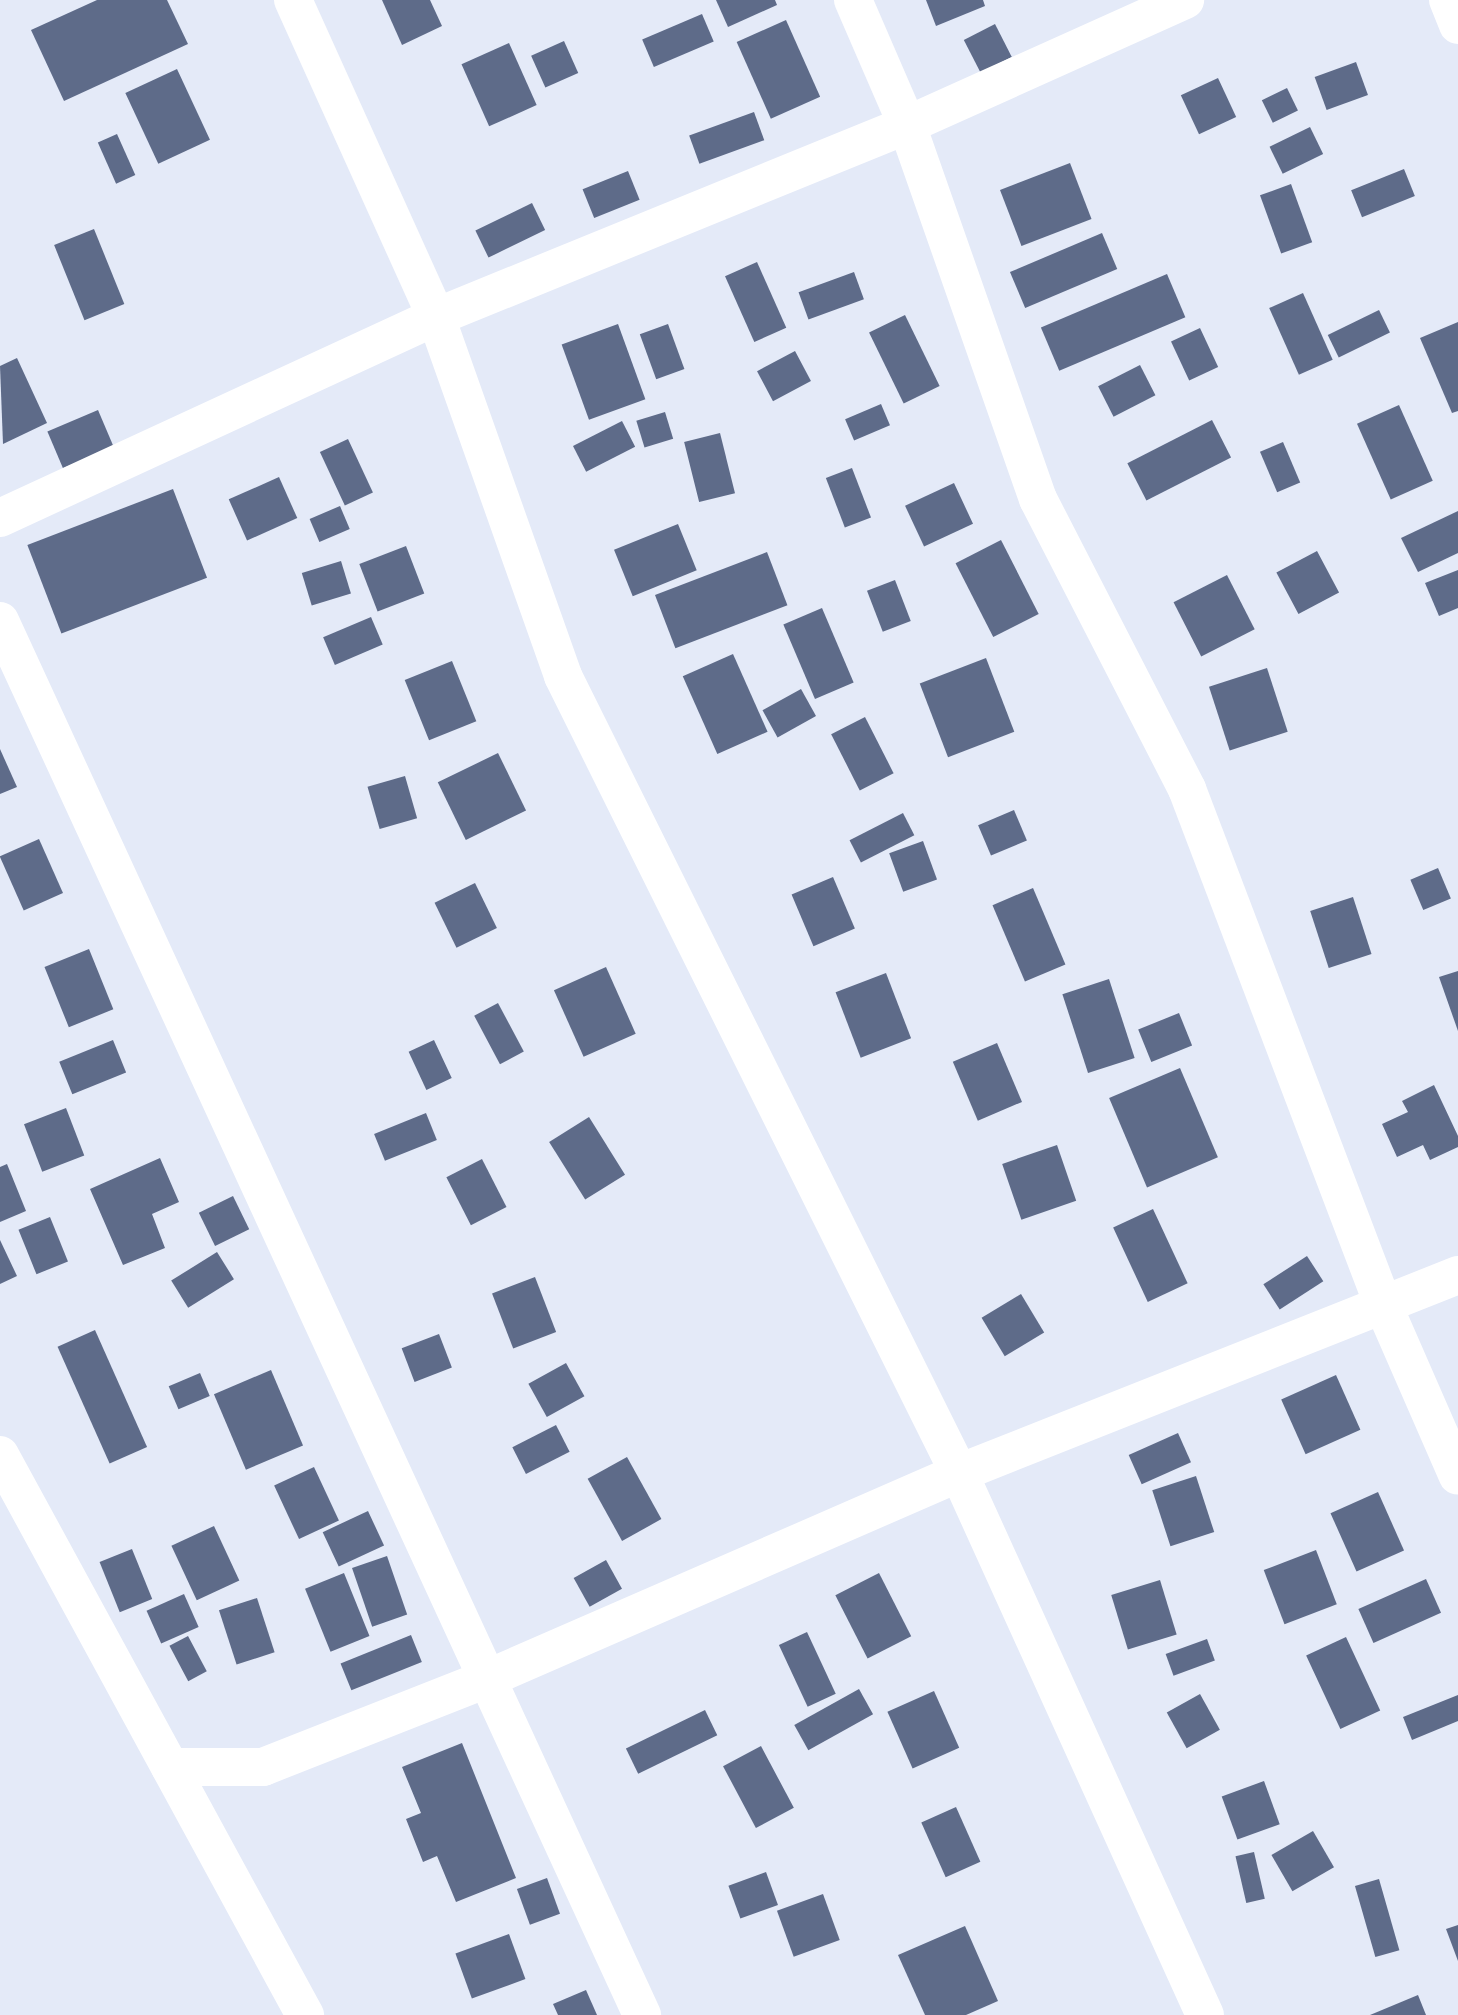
<!DOCTYPE html>
<style>
body{margin:0}
#map{position:relative;width:1458px;height:2015px;overflow:hidden;background:#e4eaf8;font-family:"Fira Sans",sans-serif}
div>[style]{position:absolute}
[style*='--x']{left:calc(var(--x)*1px);top:calc(var(--y)*1px);width:calc(var(--w)*1px);rotate:calc(var(--a)*1deg)}
.building>*{inset:0;background:#5e6b89;transform-origin:0 0}
.minor>*{height:38px;margin:-19px;padding:0 19px;transform-origin:19px;border-radius:19px;background:#fff}
.tertiary>*{height:38px;margin:-19px;padding:0 19px;transform-origin:19px;border-radius:19px;background:#fff}
span{translate:-50% -50%;white-space:nowrap;text-align:center;line-height:1.15;-webkit-text-stroke:7px #f4f7fe;paint-order:stroke}
</style>
<div id="map">
<div class="building">
<i style="clip-path:polygon(97px 0,167px 0,188px 44px,64px 101px,31px 30px)"></i>
<i style="clip-path:polygon(382px 0,430px 0,442px 26px,402px 45px)"></i>
<i style="clip-path:polygon(716px 0,775px 0,777px 5px,728px 27px)"></i>
<i style="clip-path:polygon(926px 0,983px 0,985px 6px,936px 26px)"></i>
<i style="left:702px;top:14px;width:30px;height:65px;rotate:67deg"></i>
<i style="left:786px;top:20px;width:84px;height:54px;rotate:66deg"></i>
<i style="left:995px;top:24px;width:37px;height:35px;rotate:63deg"></i>
<i style="left:564px;top:41px;width:35px;height:36px;rotate:66deg"></i>
<i style="left:509px;top:43px;width:68px;height:52px;rotate:66deg"></i>
<i style="left:1356px;top:62px;width:35px;height:44px;rotate:70deg"></i>
<i style="left:177px;top:69px;width:78px;height:57px;rotate:65deg"></i>
<i style="left:1218px;top:78px;width:43px;height:41px;rotate:65deg"></i>
<i style="left:1287px;top:88px;width:25px;height:28px;rotate:64deg"></i>
<i style="left:754px;top:112px;width:30px;height:69px;rotate:70deg"></i>
<i style="left:1310px;top:127px;width:30px;height:45px;rotate:64deg"></i>
<i style="left:117px;top:134px;width:45px;height:21px;rotate:66deg"></i>
<i style="left:1070px;top:163px;width:60px;height:75px;rotate:69deg"></i>
<i style="left:1404px;top:169px;width:29px;height:57px;rotate:68deg"></i>
<i style="left:628px;top:171px;width:31px;height:49px;rotate:68deg"></i>
<i style="left:1291px;top:184px;width:62px;height:33px;rotate:70deg"></i>
<i style="left:532px;top:203px;width:30px;height:63px;rotate:64deg"></i>
<i style="left:94px;top:229px;width:81px;height:43px;rotate:68deg"></i>
<i style="left:1102px;top:233px;width:39px;height:100px;rotate:67deg"></i>
<i style="left:757px;top:262px;width:72px;height:35px;rotate:66deg"></i>
<i style="left:854px;top:272px;width:29px;height:59px;rotate:70deg"></i>
<i style="left:1167px;top:274px;width:47px;height:137px;rotate:67deg"></i>
<i style="left:1303px;top:293px;width:73px;height:37px;rotate:66deg"></i>
<i style="left:1379px;top:310px;width:25px;height:57px;rotate:64deg"></i>
<i style="left:905px;top:315px;width:79px;height:40px;rotate:64deg"></i>
<i style="clip-path:polygon(1458px 322px,1458px 411px,1452px 413px,1420px 338px)"></i>
<i style="left:618px;top:324px;width:80px;height:60px;rotate:70deg"></i>
<i style="left:668px;top:324px;width:48px;height:30px;rotate:70deg"></i>
<i style="left:1200px;top:328px;width:43px;height:32px;rotate:65deg"></i>
<i style="left:795px;top:351px;width:34px;height:43px;rotate:62deg"></i>
<i style="clip-path:polygon(17px 358px,47px 423px,3px 444px,0 366px)"></i>
<i style="left:1140px;top:365px;width:34px;height:47px;rotate:63deg"></i>
<i style="left:881px;top:404px;width:23px;height:39px;rotate:67deg"></i>
<i style="left:1399px;top:405px;width:83px;height:46px;rotate:66deg"></i>
<i style="left:98px;top:410px;width:40px;height:55px;rotate:67deg"></i>
<i style="left:665px;top:412px;width:28px;height:30px;rotate:73deg"></i>
<i style="left:1212px;top:420px;width:42px;height:95px;rotate:63deg"></i>
<i style="left:622px;top:421px;width:29px;height:55px;rotate:63deg"></i>
<i style="left:720px;top:433px;width:62px;height:37px;rotate:76deg"></i>
<i style="left:348px;top:439px;width:59px;height:31px;rotate:65deg"></i>
<i style="left:1283px;top:442px;width:44px;height:25px;rotate:67deg"></i>
<i style="left:852px;top:468px;width:53px;height:28px;rotate:69deg"></i>
<i style="left:279px;top:477px;width:45px;height:55px;rotate:66deg"></i>
<i style="left:954px;top:483px;width:45px;height:54px;rotate:65deg"></i>
<i style="left:173px;top:489px;width:95px;height:156px;rotate:69deg"></i>
<i style="left:340px;top:506px;width:25px;height:33px;rotate:67deg"></i>
<i style="clip-path:polygon(1458px 511px,1458px 553px,1418px 572px,1401px 538px)"></i>
<i style="left:678px;top:524px;width:50px;height:69px;rotate:68deg"></i>
<i style="left:1001px;top:540px;width:83px;height:51px;rotate:63deg"></i>
<i style="left:406px;top:546px;width:51px;height:50px;rotate:69deg"></i>
<i style="left:1317px;top:551px;width:47px;height:46px;rotate:62deg"></i>
<i style="left:767px;top:552px;width:57px;height:120px;rotate:69deg"></i>
<i style="left:341px;top:561px;width:34px;height:41px;rotate:73deg"></i>
<i style="clip-path:polygon(1458px 570px,1458px 608px,1439px 616px,1425px 583px)"></i>
<i style="left:1227px;top:575px;width:61px;height:60px;rotate:63deg"></i>
<i style="left:895px;top:580px;width:44px;height:30px;rotate:69deg"></i>
<i style="left:822px;top:608px;width:81px;height:42px;rotate:67deg"></i>
<i style="left:371px;top:617px;width:30px;height:52px;rotate:67deg"></i>
<i style="left:733px;top:654px;width:85px;height:55px;rotate:66deg"></i>
<i style="left:986px;top:658px;width:79px;height:71px;rotate:69deg"></i>
<i style="left:452px;top:661px;width:65px;height:51px;rotate:68deg"></i>
<i style="left:1267px;top:668px;width:67px;height:61px;rotate:72deg"></i>
<i style="left:801px;top:689px;width:31px;height:44px;rotate:61deg"></i>
<i style="left:865px;top:717px;width:63px;height:38px;rotate:63deg"></i>
<i style="clip-path:polygon(0 749px,17px 787px,0 794px)"></i>
<i style="left:498px;top:753px;width:64px;height:67px;rotate:64deg"></i>
<i style="left:405px;top:776px;width:44px;height:39px;rotate:74deg"></i>
<i style="left:1014px;top:810px;width:33px;height:39px;rotate:67deg"></i>
<i style="left:903px;top:813px;width:25px;height:60px;rotate:63deg"></i>
<i style="left:39px;top:839px;width:59px;height:43px;rotate:66deg"></i>
<i style="left:923px;top:841px;width:41px;height:36px;rotate:70deg"></i>
<i style="left:1438px;top:868px;width:33px;height:30px;rotate:67deg"></i>
<i style="left:833px;top:877px;width:56px;height:45px;rotate:67deg"></i>
<i style="left:475px;top:883px;width:50px;height:45px;rotate:64deg"></i>
<i style="left:1033px;top:888px;width:83px;height:44px;rotate:67deg"></i>
<i style="left:1353px;top:897px;width:60px;height:45px;rotate:72deg"></i>
<i style="left:89px;top:949px;width:65px;height:48px;rotate:68deg"></i>
<i style="left:606px;top:967px;width:73px;height:57px;rotate:66deg"></i>
<i style="clip-path:polygon(1458px 971px,1458px 1031px,1439px 977px)"></i>
<i style="left:886px;top:973px;width:70px;height:54px;rotate:69deg"></i>
<i style="left:1109px;top:979px;width:83px;height:49px;rotate:72deg"></i>
<i style="left:498px;top:1003px;width:55px;height:27px;rotate:62deg"></i>
<i style="left:1179px;top:1013px;width:35px;height:44px;rotate:68deg"></i>
<i style="left:113px;top:1040px;width:35px;height:58px;rotate:68deg"></i>
<i style="left:434px;top:1040px;width:42px;height:28px;rotate:65deg"></i>
<i style="left:997px;top:1043px;width:64px;height:48px;rotate:67deg"></i>
<i style="left:1180px;top:1068px;width:97px;height:77px;rotate:67deg"></i>
<i style="clip-path:polygon(1434px 1085px,1458px 1136px,1458px 1147px,1430px 1160px,1423px 1145px,1397px 1157px,1382px 1124px,1408px 1112px,1402px 1101px)"></i>
<i style="left:66px;top:1108px;width:51px;height:45px;rotate:69deg"></i>
<i style="left:426px;top:1113px;width:29px;height:56px;rotate:68deg"></i>
<i style="left:589px;top:1117px;width:68px;height:47px;rotate:58deg"></i>
<i style="left:1057px;top:1145px;width:59px;height:58px;rotate:71deg"></i>
<i style="clip-path:polygon(160px 1158px,179px 1202px,152px 1214px,165px 1248px,123px 1265px,90px 1189px)"></i>
<i style="left:482px;top:1159px;width:54px;height:40px;rotate:63deg"></i>
<i style="clip-path:polygon(7px 1164px,26px 1211px,0 1222px,0 1167px)"></i>
<i style="left:233px;top:1196px;width:37px;height:38px;rotate:64deg"></i>
<i style="left:1153px;top:1209px;width:82px;height:44px;rotate:65deg"></i>
<i style="left:50px;top:1217px;width:48px;height:34px;rotate:68deg"></i>
<i style="clip-path:polygon(0 1240px,17px 1276px,0 1284px)"></i>
<i style="left:217px;top:1252px;width:32px;height:54px;rotate:58deg"></i>
<i style="left:1307px;top:1256px;width:30px;height:52px;rotate:57deg"></i>
<i style="left:535px;top:1277px;width:59px;height:46px;rotate:69deg"></i>
<i style="left:1021px;top:1294px;width:45px;height:46px;rotate:59deg"></i>
<i style="left:95px;top:1330px;width:128px;height:41px;rotate:66deg"></i>
<i style="left:439px;top:1334px;width:36px;height:40px;rotate:69deg"></i>
<i style="left:566px;top:1363px;width:38px;height:43px;rotate:61deg"></i>
<i style="left:271px;top:1370px;width:82px;height:62px;rotate:67deg"></i>
<i style="left:200px;top:1373px;width:25px;height:34px;rotate:67deg"></i>
<i style="left:1336px;top:1375px;width:60px;height:60px;rotate:66deg"></i>
<i style="left:556px;top:1425px;width:30px;height:49px;rotate:63deg"></i>
<i style="left:1178px;top:1433px;width:32px;height:54px;rotate:66deg"></i>
<i style="left:627px;top:1457px;width:71px;height:45px;rotate:61deg"></i>
<i style="left:314px;top:1467px;width:59px;height:44px;rotate:65deg"></i>
<i style="left:1196px;top:1476px;width:59px;height:46px;rotate:72deg"></i>
<i style="left:1378px;top:1492px;width:64px;height:52px;rotate:66deg"></i>
<i style="left:368px;top:1511px;width:38px;height:50px;rotate:65deg"></i>
<i style="left:214px;top:1526px;width:60px;height:47px;rotate:65deg"></i>
<i style="left:132px;top:1549px;width:54px;height:35px;rotate:68deg"></i>
<i style="left:1316px;top:1550px;width:58px;height:56px;rotate:69deg"></i>
<i style="left:387px;top:1556px;width:62px;height:37px;rotate:71deg"></i>
<i style="left:606px;top:1560px;width:33px;height:37px;rotate:61deg"></i>
<i style="left:344px;top:1573px;width:68px;height:42px;rotate:68deg"></i>
<i style="left:879px;top:1573px;width:71px;height:49px;rotate:63deg"></i>
<i style="left:1426px;top:1579px;width:37px;height:74px;rotate:66deg"></i>
<i style="left:1160px;top:1580px;width:57px;height:51px;rotate:73deg"></i>
<i style="left:184px;top:1594px;width:36px;height:41px;rotate:66deg"></i>
<i style="left:257px;top:1598px;width:57px;height:40px;rotate:72deg"></i>
<i style="left:807px;top:1632px;width:68px;height:31px;rotate:65deg"></i>
<i style="left:411px;top:1635px;width:29px;height:76px;rotate:68deg"></i>
<i style="left:188px;top:1636px;width:40px;height:21px;rotate:62deg"></i>
<i style="left:1346px;top:1637px;width:81px;height:44px;rotate:65deg"></i>
<i style="left:1207px;top:1639px;width:23px;height:44px;rotate:70deg"></i>
<i style="left:859px;top:1689px;width:29px;height:74px;rotate:61deg"></i>
<i style="left:934px;top:1691px;width:62px;height:51px;rotate:66deg"></i>
<i style="left:1200px;top:1694px;width:41px;height:38px;rotate:61deg"></i>
<i style="clip-path:polygon(1458px 1695px,1458px 1721px,1412px 1740px,1403px 1717px)"></i>
<i style="left:705px;top:1710px;width:28px;height:88px;rotate:64deg"></i>
<i style="clip-path:polygon(462px 1743px,516px 1878px,456px 1902px,437px 1856px,423px 1862px,406px 1819px,421px 1813px,402px 1767px)"></i>
<i style="left:761px;top:1746px;width:70px;height:43px;rotate:62deg"></i>
<i style="left:1264px;top:1781px;width:46px;height:45px;rotate:70deg"></i>
<i style="left:956px;top:1807px;width:60px;height:38px;rotate:66deg"></i>
<i style="left:1313px;top:1831px;width:42px;height:48px;rotate:60deg"></i>
<i style="left:1254px;top:1852px;width:48px;height:19px;rotate:77deg"></i>
<i style="left:766px;top:1872px;width:35px;height:40px;rotate:70deg"></i>
<i style="left:547px;top:1878px;width:38px;height:32px;rotate:70deg"></i>
<i style="left:1379px;top:1879px;width:74px;height:25px;rotate:74deg"></i>
<i style="left:823px;top:1894px;width:49px;height:49px;rotate:70deg"></i>
<i style="clip-path:polygon(1458px 1925px,1458px 1961px,1446px 1929px)"></i>
<i style="clip-path:polygon(965px 1926px,998px 2001px,966px 2015px,925px 2015px,898px 1955px)"></i>
<i style="left:509px;top:1934px;width:48px;height:57px;rotate:70deg"></i>
<i style="clip-path:polygon(586px 1990px,597px 2015px,558px 2015px,553px 2004px)"></i>
<i style="clip-path:polygon(1418px 1995px,1426px 2015px,1370px 2015px)"></i>
</div>
<div class="minor">
<i style="--x:293;--y:0;--w:348;--a:65.7"></i>
<i style="--x:436;--y:317;--w:381;--a:70.5"></i>
<i style="--x:563;--y:676;--w:890;--a:63.58"></i>
<i style="--x:959;--y:1473;--w:595;--a:65.59"></i>
<i style="--x:853;--y:0;--w:136;--a:66.6"></i>
<i style="--x:907;--y:125;--w:396;--a:70.7"></i>
<i style="--x:1038;--y:499;--w:326;--a:62.8"></i>
<i style="--x:1187;--y:789;--w:554;--a:69.18"></i>
<i style="--x:1384;--y:1307;--w:184;--a:66.4"></i>
<i style="--x:1448;--y:0;--w:27;--a:68"></i>
<i style="--x:0;--y:518;--w:480;--a:-24.8"></i>
<i style="--x:436;--y:317;--w:509;--a:-22.18"></i>
<i style="--x:907;--y:125;--w:305;--a:-24.2"></i>
<i style="--x:0;--y:621;--w:1535;--a:65.27"></i>
<i style="--x:170;--y:1767;--w:93;--a:0"></i>
<i style="--x:263;--y:1767;--w:238;--a:-21.5"></i>
<i style="--x:484;--y:1680;--w:518;--a:-23.55"></i>
<i style="--x:959;--y:1473;--w:537;--a:-21.64"></i>
</div>
<div class="tertiary">
<i style="--x:0;--y:1455;--w:638;--a:61.43"></i>
</div>
</div>
